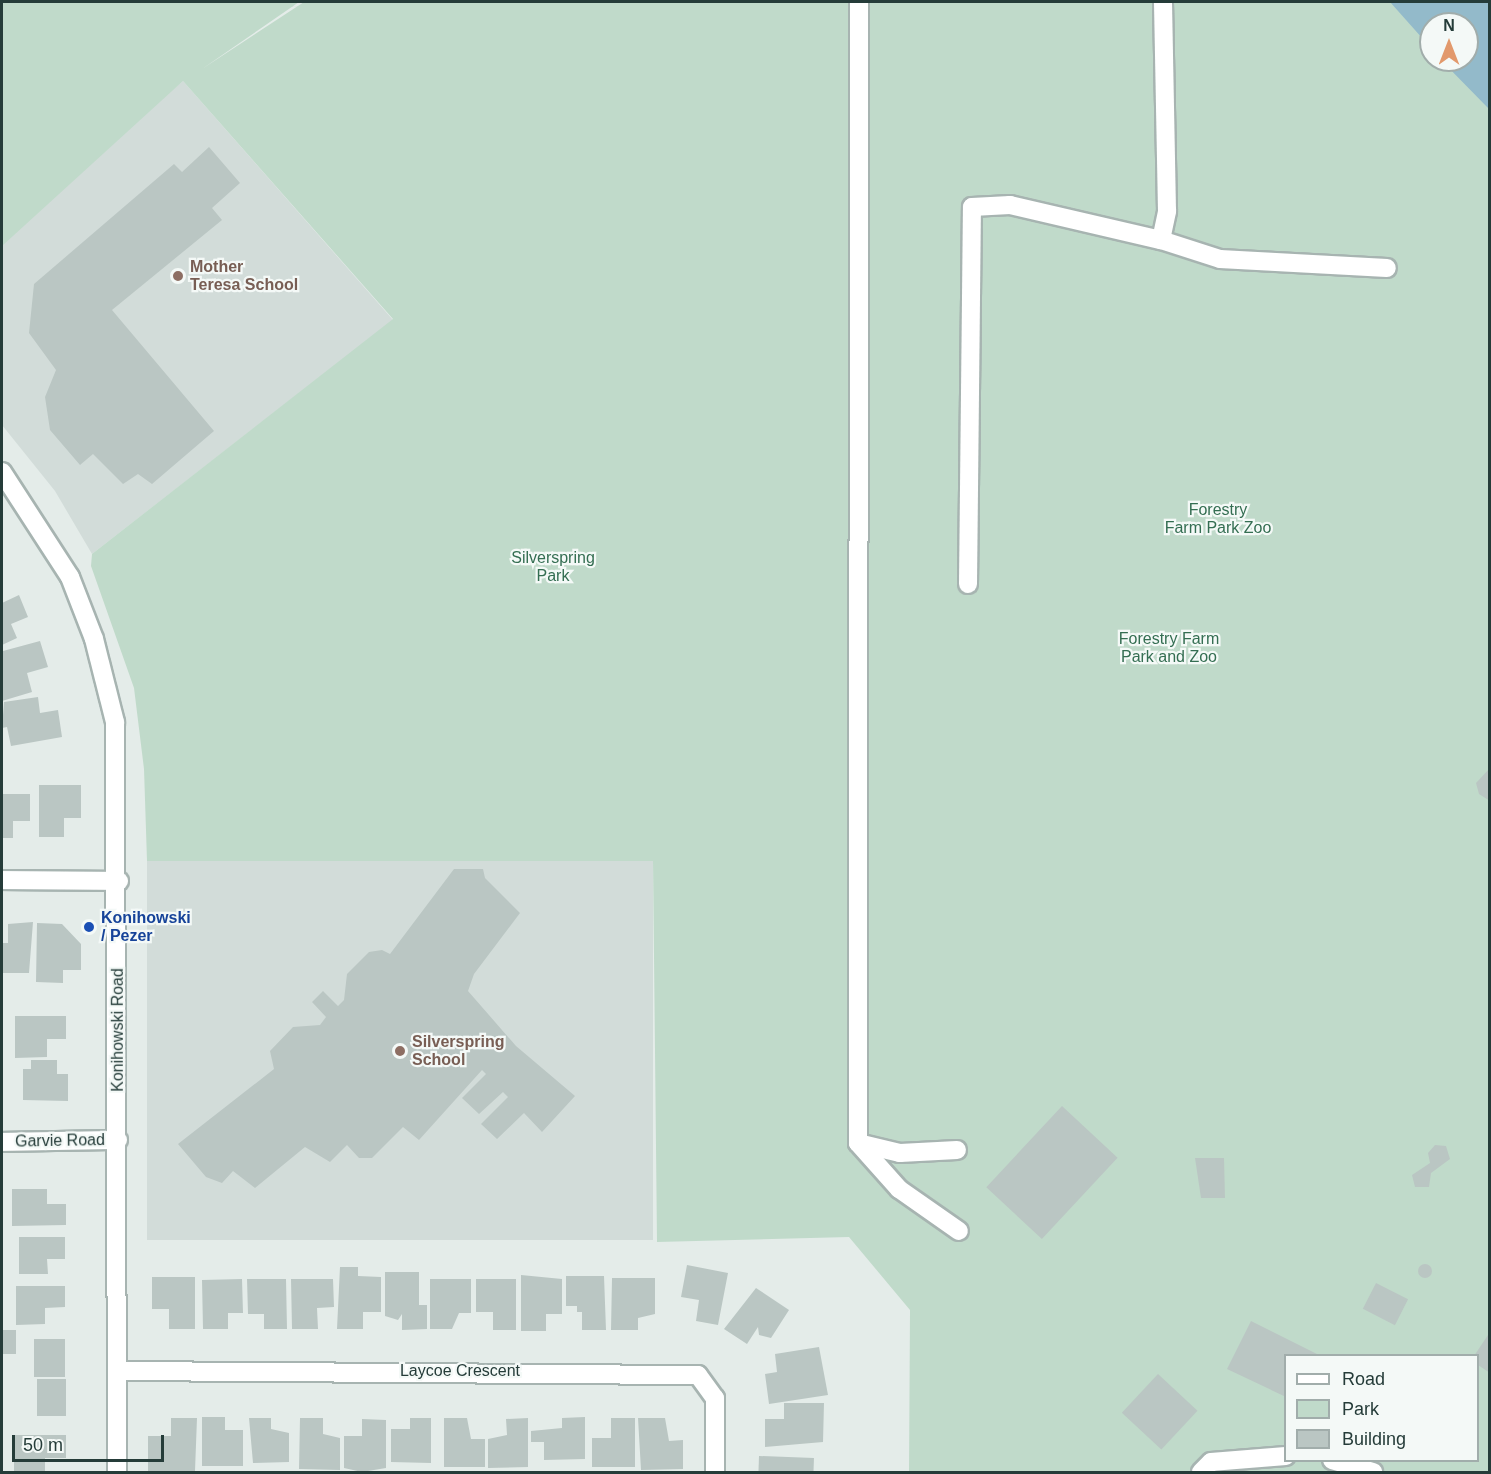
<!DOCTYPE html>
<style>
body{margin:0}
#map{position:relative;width:1491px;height:1474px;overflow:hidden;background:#e4ece9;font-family:Helvetica,sans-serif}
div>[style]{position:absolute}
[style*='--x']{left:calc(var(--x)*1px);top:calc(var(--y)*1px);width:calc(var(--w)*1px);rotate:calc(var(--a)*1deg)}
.built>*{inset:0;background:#d2dcd9;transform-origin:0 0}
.green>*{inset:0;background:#c0daca}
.water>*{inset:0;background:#93baca}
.building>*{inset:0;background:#bac6c3;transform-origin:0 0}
.round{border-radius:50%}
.roads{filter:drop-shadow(2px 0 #a7b4b1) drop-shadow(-2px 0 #a7b4b1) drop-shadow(0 2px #a7b4b1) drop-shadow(0 -2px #a7b4b1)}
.street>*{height:18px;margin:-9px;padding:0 9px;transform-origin:9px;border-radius:9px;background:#fff}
.secondary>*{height:18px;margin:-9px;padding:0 9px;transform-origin:9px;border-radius:9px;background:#fff}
.dots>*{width:16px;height:16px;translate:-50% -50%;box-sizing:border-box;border:3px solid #f4f9f7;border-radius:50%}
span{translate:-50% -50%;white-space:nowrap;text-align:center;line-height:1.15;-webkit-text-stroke:4.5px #f4f9f7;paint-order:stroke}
.education-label{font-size:16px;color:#785e54;font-weight:700}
.left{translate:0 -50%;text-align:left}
.park-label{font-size:16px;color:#346e52}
.transit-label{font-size:16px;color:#164399;font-weight:700}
.street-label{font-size:16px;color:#253c39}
.frame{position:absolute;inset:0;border:3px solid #253c39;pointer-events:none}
.legend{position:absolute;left:1284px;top:1354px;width:195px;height:108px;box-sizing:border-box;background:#f4f9f7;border:2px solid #a1adab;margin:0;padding:8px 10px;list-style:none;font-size:18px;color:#253c39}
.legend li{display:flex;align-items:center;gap:12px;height:30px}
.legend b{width:30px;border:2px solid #a1adab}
.north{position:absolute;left:1419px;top:12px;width:60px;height:60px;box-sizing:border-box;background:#f4f9f7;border:2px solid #a1adab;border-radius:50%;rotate:0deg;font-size:16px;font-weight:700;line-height:24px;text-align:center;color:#253c39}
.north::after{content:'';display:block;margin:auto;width:21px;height:27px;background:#e2996c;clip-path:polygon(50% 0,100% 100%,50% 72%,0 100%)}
.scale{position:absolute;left:12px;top:1435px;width:152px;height:27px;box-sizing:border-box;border:3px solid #253c39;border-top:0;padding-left:8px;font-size:18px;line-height:21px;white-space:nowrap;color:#253c39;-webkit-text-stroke:4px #f4f9f7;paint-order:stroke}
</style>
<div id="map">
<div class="built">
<i style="clip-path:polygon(183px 81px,393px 320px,92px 554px,55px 491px,2px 425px,2px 232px)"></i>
<i style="left:147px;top:861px;width:506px;height:379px"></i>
</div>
<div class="green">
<i style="clip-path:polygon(evenodd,2px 2px,299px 2px,202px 69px,304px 2px,1489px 2px,1489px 1472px,909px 1472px,910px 1310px,849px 1237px,657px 1242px,653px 861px,147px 861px,144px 769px,134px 688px,91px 566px,92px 554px,393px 319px,183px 81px,2px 246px,2px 2px,1431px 24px,1467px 24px,1467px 60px,1431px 60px,1431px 24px,2px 2px,1286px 1356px,1478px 1356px,1478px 1460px,1286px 1460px,1286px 1356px)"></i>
</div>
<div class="water">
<i style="clip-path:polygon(1390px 2px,1489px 2px,1489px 109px,1441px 60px,1467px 60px,1467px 24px,1431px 24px,1431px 48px)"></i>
</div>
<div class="building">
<i style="clip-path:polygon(209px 147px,240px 183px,212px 208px,222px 220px,112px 310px,214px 431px,152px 484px,138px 474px,123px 484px,93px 454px,80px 465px,50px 430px,45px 397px,56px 370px,29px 333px,34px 284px,174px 164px,182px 172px)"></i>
<i style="clip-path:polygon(19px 595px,28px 617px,11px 624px,17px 638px,2px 645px,2px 603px)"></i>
<i style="clip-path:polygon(40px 641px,48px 667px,27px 673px,32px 692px,2px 701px,3px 651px)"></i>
<i style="clip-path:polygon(38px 697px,40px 713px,58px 710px,62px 737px,11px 746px,7px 727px,2px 728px,4px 702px)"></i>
<i style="clip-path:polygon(1490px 768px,1490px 801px,1479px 794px,1476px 783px)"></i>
<i style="clip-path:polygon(39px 785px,81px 785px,81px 818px,64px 818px,64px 837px,39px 837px)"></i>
<i style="clip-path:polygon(2px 794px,30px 794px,30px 821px,13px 821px,13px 838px,2px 838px)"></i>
<i style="clip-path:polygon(454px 869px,483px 869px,485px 878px,520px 913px,474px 974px,468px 991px,516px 1046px,575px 1096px,542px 1132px,524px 1113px,497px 1139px,481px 1124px,508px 1097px,503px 1092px,479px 1114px,462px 1098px,486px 1074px,482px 1070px,419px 1140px,403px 1127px,372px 1158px,359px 1158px,347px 1145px,330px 1162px,305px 1147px,255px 1188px,233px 1171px,222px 1183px,206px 1177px,178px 1144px,274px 1069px,270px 1051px,293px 1027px,320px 1025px,326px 1017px,312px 1002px,323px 991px,338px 1006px,344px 1000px,347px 974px,369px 952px,382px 950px,390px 954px)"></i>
<i style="clip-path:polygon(33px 922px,29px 973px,2px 973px,2px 943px,8px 943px,8px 924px)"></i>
<i style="clip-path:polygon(37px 923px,62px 924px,81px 944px,81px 970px,63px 970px,63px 983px,36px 982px)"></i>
<i style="clip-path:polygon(15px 1016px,66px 1016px,66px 1039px,47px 1039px,47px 1057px,15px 1058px)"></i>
<i style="clip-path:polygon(31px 1060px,57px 1060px,57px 1074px,68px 1074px,68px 1101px,23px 1100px,23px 1069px,31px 1069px)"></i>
<i style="left:1062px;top:1106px;width:76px;height:111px;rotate:43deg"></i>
<i style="clip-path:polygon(1435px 1145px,1446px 1146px,1450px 1159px,1431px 1173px,1429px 1187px,1415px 1187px,1412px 1175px,1430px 1163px,1428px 1153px)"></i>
<i style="clip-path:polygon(1195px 1158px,1224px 1158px,1225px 1198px,1201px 1198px)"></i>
<i style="clip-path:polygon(12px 1189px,47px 1189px,47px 1204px,66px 1204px,66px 1225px,12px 1226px)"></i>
<i style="clip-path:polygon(19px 1237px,65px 1237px,65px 1259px,47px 1259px,48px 1274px,19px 1274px)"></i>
<i class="round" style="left:1418px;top:1264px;width:14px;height:14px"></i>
<i style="clip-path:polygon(687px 1265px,728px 1273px,718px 1325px,696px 1321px,699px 1300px,681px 1297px)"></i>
<i style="clip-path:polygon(340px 1267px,358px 1267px,358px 1276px,381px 1277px,381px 1312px,363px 1312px,363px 1329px,337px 1329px)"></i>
<i style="clip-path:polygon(385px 1272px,419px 1272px,419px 1305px,427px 1305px,427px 1329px,402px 1330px,402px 1314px,398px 1320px,385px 1316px)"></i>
<i style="clip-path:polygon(521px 1275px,562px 1279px,562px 1314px,546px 1314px,546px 1331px,521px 1331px)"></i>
<i style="clip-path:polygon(566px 1276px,604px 1276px,606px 1330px,582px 1330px,582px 1312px,577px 1312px,577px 1306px,566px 1306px)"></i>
<i style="clip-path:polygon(152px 1277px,195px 1277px,195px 1329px,169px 1329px,169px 1309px,152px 1309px)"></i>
<i style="clip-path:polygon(612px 1278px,655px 1278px,655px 1314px,638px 1318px,638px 1330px,611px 1330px)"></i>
<i style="clip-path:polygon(242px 1279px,243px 1313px,228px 1313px,228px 1329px,203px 1329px,202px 1280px)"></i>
<i style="clip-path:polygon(247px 1279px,286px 1279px,287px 1329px,264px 1329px,264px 1314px,248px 1314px)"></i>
<i style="clip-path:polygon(291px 1279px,333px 1279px,334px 1307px,317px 1308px,318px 1329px,292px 1329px)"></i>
<i style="clip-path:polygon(430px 1279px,471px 1279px,471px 1313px,459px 1313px,452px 1329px,430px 1329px)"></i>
<i style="clip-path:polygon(476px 1279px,516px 1279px,516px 1330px,493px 1330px,493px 1312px,476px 1312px)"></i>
<i style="left:1376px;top:1283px;width:36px;height:29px;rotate:27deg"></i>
<i style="clip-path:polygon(16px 1286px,65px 1286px,65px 1307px,45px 1308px,45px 1324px,16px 1325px)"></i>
<i style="clip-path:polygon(756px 1288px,789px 1310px,771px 1338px,759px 1335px,758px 1327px,747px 1344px,724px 1329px)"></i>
<i style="clip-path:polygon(1251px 1321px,1321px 1356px,1286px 1356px,1286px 1397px,1227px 1369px)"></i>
<i style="left:2px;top:1330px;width:14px;height:24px"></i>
<i style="clip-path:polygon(1488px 1335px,1490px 1336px,1490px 1373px,1478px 1365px,1474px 1356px)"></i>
<i style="left:34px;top:1339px;width:31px;height:38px"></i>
<i style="clip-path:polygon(819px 1347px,828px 1395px,769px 1404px,765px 1374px,777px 1372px,775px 1354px)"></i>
<i style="left:1158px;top:1374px;width:54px;height:53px;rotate:43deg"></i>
<i style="left:37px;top:1379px;width:29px;height:37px"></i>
<i style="clip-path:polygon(784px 1403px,824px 1403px,823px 1442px,765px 1447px,765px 1419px,784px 1419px)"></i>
<i style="clip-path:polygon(202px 1417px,225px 1417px,225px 1430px,243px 1430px,243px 1466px,202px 1466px)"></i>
<i style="clip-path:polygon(585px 1417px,585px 1459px,544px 1460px,544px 1442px,531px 1442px,531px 1431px,562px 1428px,562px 1418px)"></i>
<i style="clip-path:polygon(171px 1418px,197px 1418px,195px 1471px,148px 1472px,148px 1436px,171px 1436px)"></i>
<i style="clip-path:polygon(249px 1418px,271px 1418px,271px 1429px,289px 1433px,289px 1462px,253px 1463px)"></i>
<i style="clip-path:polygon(300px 1418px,323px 1418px,323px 1434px,340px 1438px,340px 1470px,299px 1469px)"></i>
<i style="clip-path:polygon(410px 1418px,431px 1418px,431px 1463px,391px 1462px,391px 1429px,410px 1429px)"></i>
<i style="clip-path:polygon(444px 1418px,467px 1418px,471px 1439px,485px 1439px,485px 1467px,444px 1467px)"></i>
<i style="clip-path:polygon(528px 1418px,528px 1467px,488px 1468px,488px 1439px,507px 1435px,506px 1419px)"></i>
<i style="clip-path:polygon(611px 1418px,635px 1418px,635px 1467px,592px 1467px,592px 1438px,611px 1438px)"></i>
<i style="clip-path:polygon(638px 1418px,665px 1418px,669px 1441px,683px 1440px,683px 1469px,641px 1470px)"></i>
<i style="clip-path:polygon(362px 1419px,386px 1420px,386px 1468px,362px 1472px,344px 1468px,344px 1436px,362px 1436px)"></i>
<i style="clip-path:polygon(14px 1435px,66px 1435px,66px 1458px,45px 1458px,45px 1472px,14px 1472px)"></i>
<i style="left:759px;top:1456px;width:55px;height:16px;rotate:2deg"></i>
</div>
<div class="roads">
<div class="street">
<i style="--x:859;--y:2;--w:1141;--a:90.05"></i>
<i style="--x:858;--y:1143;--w:62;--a:48.3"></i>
<i style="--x:899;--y:1189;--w:73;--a:35"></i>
<i style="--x:1161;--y:240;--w:62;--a:17.9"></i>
<i style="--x:1220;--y:259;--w:167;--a:3.1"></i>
<i style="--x:968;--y:584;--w:377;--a:-89.4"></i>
<i style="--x:972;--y:207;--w:38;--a:-3"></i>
<i style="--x:1010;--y:205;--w:155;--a:13.1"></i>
<i style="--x:1161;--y:240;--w:30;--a:-78"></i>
<i style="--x:1167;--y:211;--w:209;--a:-91.1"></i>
<i style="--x:2;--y:880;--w:117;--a:0.5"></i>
<i style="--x:2;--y:1142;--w:116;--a:-1"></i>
<i style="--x:858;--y:1143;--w:43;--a:13.4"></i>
<i style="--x:900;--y:1153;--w:57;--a:-3"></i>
<i style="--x:118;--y:1371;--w:580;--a:0.4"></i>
<i style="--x:698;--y:1375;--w:29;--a:54"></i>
<i style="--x:715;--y:1398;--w:74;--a:90"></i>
<i style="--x:1332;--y:1460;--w:43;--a:16.3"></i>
<i style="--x:1201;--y:1472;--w:14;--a:-45"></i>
<i style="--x:1211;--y:1462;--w:75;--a:-4.6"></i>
</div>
<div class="secondary">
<i style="--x:2;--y:472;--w:125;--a:57.1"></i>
<i style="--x:70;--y:577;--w:66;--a:68.8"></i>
<i style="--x:94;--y:639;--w:86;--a:75.8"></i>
<i style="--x:115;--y:722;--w:750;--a:89.85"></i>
</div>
</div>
<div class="dots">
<i style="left:178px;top:276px;background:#8d6e63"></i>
<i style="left:89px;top:927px;background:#1a4fb4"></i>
<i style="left:400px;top:1051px;background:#8d6e63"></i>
</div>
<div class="education-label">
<span class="left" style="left:190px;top:276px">Mother<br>Teresa School</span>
<span class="left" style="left:412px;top:1051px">Silverspring<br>School</span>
</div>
<div class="park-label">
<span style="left:1218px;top:519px">Forestry<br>Farm Park Zoo</span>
<span style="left:553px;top:567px">Silverspring<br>Park</span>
<span style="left:1169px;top:648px">Forestry Farm<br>Park and Zoo</span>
</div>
<div class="transit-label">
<span class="left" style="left:101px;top:927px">Konihowski<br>/ Pezer</span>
</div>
<div class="street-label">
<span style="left:118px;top:1030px;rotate:-90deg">Konihowski Road</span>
<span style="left:60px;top:1141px;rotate:-1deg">Garvie Road</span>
<span style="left:460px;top:1371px">Laycoe Crescent</span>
</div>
<div class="frame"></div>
<ul class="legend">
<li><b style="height:8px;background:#fff"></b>Road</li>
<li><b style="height:16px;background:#c0daca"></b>Park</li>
<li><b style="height:16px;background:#bac6c3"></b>Building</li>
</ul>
<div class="north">N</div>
<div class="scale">50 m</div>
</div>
